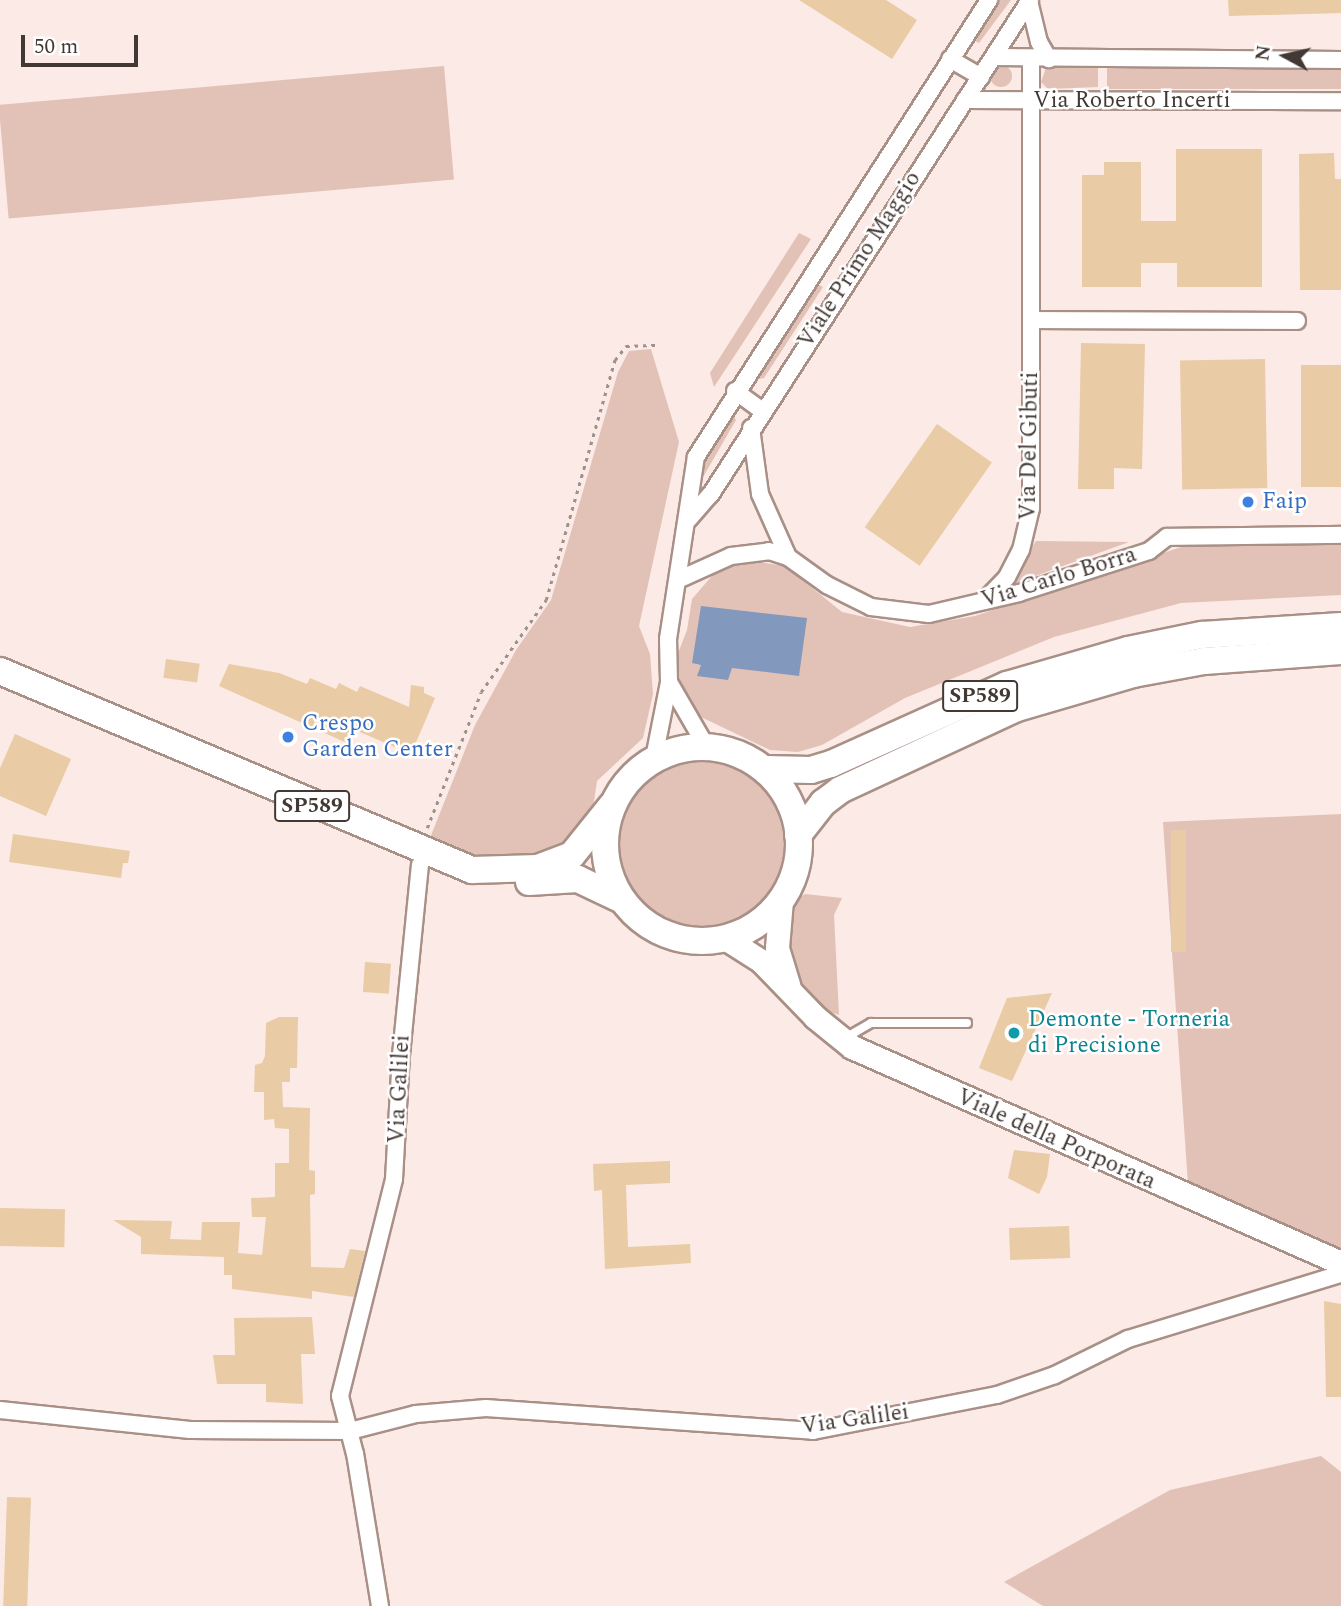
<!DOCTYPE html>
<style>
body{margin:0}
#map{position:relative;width:1341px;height:1606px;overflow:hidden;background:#fbeae5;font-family:Spectral,serif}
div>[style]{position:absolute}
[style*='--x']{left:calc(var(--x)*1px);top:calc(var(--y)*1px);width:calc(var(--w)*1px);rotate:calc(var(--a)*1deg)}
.green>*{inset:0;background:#e2c2b7;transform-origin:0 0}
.round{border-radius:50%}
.water>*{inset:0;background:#8298bd}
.building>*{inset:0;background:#e9cba5;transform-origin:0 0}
.path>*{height:2.5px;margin-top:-1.25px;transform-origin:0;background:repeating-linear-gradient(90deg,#9e918c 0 3.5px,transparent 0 8.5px)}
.roads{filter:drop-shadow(2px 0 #a99087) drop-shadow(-2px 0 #a99087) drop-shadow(0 2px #a99087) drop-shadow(0 -2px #a99087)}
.lane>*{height:8px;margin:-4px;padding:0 4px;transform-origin:4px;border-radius:4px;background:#fff}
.street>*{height:16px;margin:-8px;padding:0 8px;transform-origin:8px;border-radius:8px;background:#fff}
.secondary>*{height:23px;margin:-11.5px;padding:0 11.5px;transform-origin:11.5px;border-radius:11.5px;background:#fff}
.primary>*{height:26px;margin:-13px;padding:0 13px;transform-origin:13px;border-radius:13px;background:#fff}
.primary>.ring{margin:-13px;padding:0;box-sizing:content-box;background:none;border:26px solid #fff;border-radius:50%}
.dots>*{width:19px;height:19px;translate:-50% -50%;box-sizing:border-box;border:4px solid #fff;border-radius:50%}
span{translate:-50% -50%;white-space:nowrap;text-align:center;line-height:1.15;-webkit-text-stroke:5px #fff;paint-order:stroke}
.shield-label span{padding:2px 5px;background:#fff;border:2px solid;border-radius:5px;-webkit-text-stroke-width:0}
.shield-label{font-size:21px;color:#423834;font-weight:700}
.street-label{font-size:23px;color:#423834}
.shop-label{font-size:23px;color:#366cbe}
.left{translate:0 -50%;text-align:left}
.culture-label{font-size:23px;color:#0d838f}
.north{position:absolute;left:1250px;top:21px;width:70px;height:70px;-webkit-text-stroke:5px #fff;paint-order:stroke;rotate:278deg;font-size:19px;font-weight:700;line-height:28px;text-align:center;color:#423834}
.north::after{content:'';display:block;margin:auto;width:24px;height:32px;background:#423834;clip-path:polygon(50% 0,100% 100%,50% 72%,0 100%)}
.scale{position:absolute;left:21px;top:35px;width:117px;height:32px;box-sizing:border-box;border:4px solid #423834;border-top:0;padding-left:9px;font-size:21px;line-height:24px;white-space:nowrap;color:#423834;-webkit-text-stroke:5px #fff;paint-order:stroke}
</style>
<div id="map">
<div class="green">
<i style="clip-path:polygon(994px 0,1011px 0,979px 43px,973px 40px)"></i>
<i class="round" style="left:990px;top:65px;width:22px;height:22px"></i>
<i style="clip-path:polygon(1047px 65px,1098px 65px,1098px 87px,1048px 89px,1041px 82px)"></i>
<i style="left:444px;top:66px;width:114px;height:447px;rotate:85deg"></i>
<i style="left:1107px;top:66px;width:234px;height:23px"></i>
<i style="clip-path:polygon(799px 233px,811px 239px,714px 387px,710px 373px)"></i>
<i style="clip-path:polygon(812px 281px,823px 287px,764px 378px,759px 379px,754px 375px)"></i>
<i style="clip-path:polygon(651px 349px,679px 442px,639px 626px,650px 654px,653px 694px,643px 738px,597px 781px,593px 808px,572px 841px,515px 860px,459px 860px,426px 848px,475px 725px,516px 650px,551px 600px,618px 372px,629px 351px)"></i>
<i style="clip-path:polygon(732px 412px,736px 420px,695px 491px,701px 462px)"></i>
<i style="clip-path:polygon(1341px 540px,1341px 595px,1181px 603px,1054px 637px,905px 698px,822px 745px,798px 752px,770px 750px,701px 717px,683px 695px,675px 661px,687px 630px,692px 599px,717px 570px,753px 561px,785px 566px,842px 612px,910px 627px,975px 616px,1193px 543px)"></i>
<i style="clip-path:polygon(1036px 541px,1129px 542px,1016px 583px,1013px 575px)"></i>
<i class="round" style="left:618px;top:758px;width:168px;height:168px"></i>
<i style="clip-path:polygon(1341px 814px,1341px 1252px,1188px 1184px,1163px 822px)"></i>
<i style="clip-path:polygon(805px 894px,842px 898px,834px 915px,839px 1015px,819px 1008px,789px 970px,787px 906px)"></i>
<i style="clip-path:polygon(1321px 1456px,1341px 1472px,1341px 1606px,1043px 1606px,1004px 1582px,1170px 1490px)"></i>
</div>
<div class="water">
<i style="clip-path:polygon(701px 606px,807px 618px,799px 676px,732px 668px,728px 680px,697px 676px,701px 665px,692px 663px)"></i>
</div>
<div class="building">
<i style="clip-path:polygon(799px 0,886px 0,917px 20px,892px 59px)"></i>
<i style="clip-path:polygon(1228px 0,1341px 0,1341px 13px,1229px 16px)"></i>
<i style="clip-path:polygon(1176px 149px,1262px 149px,1262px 287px,1177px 287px,1177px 263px,1141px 263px,1141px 287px,1082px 287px,1082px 175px,1104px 175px,1104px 162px,1141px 162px,1141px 221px,1176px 221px)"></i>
<i style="clip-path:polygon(1334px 153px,1335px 179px,1341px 179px,1341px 290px,1300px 290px,1299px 154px)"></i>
<i style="clip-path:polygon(1081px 343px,1145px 344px,1142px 469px,1114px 468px,1114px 489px,1078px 489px)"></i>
<i style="left:1265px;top:359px;width:129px;height:85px;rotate:89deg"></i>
<i style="left:1341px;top:365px;width:122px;height:40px;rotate:90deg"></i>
<i style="left:937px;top:424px;width:67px;height:126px;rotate:35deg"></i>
<i style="left:166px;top:659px;width:34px;height:19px;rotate:8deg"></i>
<i style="clip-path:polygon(229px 664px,279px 673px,307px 684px,310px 678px,336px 689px,339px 683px,357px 692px,360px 686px,409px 707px,411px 685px,424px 687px,424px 693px,435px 698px,411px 754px,353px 729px,347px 743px,219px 686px)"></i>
<i style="clip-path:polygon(15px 734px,71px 759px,46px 816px,0 796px,0 768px)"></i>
<i style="left:1171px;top:830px;width:15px;height:122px"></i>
<i style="clip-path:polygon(13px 834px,130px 851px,128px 863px,123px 863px,121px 878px,9px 862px)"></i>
<i style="left:365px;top:962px;width:26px;height:30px;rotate:4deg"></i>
<i style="clip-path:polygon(1052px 993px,1012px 1081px,979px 1068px,1007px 998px)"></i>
<i style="clip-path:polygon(279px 1017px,298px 1017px,297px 1068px,290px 1068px,290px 1082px,282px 1082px,283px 1107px,310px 1108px,309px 1170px,315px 1171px,315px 1194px,310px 1195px,311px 1267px,344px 1268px,350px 1249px,365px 1251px,354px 1297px,312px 1291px,312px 1299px,232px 1289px,232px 1275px,224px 1275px,224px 1257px,141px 1254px,141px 1237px,113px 1220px,172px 1221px,170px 1239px,201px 1240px,202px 1222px,240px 1222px,238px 1253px,262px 1255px,266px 1217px,252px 1217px,251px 1198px,275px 1197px,275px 1163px,289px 1163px,289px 1129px,275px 1128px,274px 1119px,264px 1120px,264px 1092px,254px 1092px,255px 1065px,262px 1063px,265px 1056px,266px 1023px)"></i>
<i style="clip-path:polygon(1014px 1150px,1050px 1154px,1047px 1177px,1039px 1194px,1008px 1178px)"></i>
<i style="clip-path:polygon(670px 1161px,670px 1183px,626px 1185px,628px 1247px,690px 1244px,691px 1263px,605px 1269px,602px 1190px,594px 1191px,593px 1164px)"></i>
<i style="left:0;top:1208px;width:65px;height:38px;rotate:1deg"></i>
<i style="left:1069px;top:1226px;width:32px;height:60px;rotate:88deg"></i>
<i style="clip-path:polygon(1324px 1301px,1341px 1304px,1341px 1397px,1326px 1397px)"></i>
<i style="clip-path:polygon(312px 1317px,315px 1354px,301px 1354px,303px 1404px,266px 1402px,266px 1384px,217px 1384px,213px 1355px,235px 1355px,234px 1318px)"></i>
<i style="left:7px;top:1497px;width:24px;height:109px;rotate:2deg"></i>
</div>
<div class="path">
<i style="--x:427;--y:828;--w:146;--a:-68.3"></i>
<i style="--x:481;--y:692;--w:113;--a:-54.8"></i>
<i style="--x:546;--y:600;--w:250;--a:-74"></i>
<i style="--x:615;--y:360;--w:18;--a:-52"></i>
<i style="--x:626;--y:346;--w:33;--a:-2"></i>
</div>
<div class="roads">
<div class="lane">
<i style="--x:845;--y:1038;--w:30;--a:-30"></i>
<i style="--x:871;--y:1023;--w:96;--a:0"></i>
</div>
<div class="street">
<i style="--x:1029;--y:1;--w:42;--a:76.3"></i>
<i style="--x:1039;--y:42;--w:20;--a:60"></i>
<i style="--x:994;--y:57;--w:347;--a:0.5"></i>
<i style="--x:950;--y:59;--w:36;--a:30"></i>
<i style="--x:965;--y:100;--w:376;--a:0.2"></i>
<i style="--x:1032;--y:320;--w:265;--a:0.2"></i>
<i style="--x:735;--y:391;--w:32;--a:36"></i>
<i style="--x:751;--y:428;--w:67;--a:82.2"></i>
<i style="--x:760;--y:494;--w:69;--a:66"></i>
<i style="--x:689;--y:519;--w:33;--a:-49"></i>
<i style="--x:711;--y:494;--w:588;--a:-57.15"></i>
<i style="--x:680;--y:579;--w:56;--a:-24.3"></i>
<i style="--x:731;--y:556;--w:38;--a:-7"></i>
<i style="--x:769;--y:551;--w:20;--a:18"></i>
<i style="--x:788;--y:557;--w:48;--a:35.7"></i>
<i style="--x:827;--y:585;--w:49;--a:26.6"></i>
<i style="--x:871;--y:607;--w:58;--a:6.9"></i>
<i style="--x:929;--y:614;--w:92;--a:-13.1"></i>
<i style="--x:1019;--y:593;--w:137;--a:-17.9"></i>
<i style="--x:1149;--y:551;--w:23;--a:-38"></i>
<i style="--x:1167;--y:537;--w:174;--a:-0.7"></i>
<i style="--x:984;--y:601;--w:33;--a:-46"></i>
<i style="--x:1007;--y:577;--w:30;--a:-63"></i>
<i style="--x:1021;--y:550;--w:43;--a:-76.6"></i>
<i style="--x:1031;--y:508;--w:449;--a:-90"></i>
<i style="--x:669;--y:682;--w:74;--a:60"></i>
<i style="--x:654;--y:758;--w:77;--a:-78.8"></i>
<i style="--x:669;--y:682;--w:43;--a:-91.3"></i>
<i style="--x:668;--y:639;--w:184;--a:-81.3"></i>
<i style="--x:696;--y:457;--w:543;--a:-57.33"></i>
<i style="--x:0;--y:1410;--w:191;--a:6"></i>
<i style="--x:190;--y:1430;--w:160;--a:0.4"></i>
<i style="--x:350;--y:1431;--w:68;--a:-14.4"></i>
<i style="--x:416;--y:1414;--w:70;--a:-4.9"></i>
<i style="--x:486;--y:1408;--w:328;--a:4"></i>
<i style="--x:813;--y:1431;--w:187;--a:-11.1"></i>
<i style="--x:997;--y:1395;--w:61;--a:-19"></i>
<i style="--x:1055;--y:1375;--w:81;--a:-26.3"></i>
<i style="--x:1128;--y:1339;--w:223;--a:-17"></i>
<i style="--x:380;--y:1606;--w:154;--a:-99.3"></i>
<i style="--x:355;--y:1454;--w:60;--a:-104.5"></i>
<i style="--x:340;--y:1396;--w:224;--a:-76"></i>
<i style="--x:394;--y:1179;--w:124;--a:-86.8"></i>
<i style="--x:401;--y:1055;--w:191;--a:-84.3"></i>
</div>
<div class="secondary">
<i style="--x:781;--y:900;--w:48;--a:94.8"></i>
<i style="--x:777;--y:948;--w:39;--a:73"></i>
<i style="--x:725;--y:938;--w:43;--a:32.6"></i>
<i style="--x:761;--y:961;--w:78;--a:46"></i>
<i style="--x:815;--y:1017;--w:48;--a:39"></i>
<i style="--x:852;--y:1047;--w:535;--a:23.83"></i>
</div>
<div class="primary">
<i style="--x:0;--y:671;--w:512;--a:22.86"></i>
<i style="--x:472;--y:870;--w:66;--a:-1.7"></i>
<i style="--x:538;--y:868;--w:36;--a:-21"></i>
<i style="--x:572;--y:855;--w:64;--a:-51.3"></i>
<i class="ring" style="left:605px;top:747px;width:168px;height:168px"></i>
<i style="--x:765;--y:769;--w:46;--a:1.2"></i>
<i style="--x:811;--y:770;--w:21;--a:-17"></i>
<i style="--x:831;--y:764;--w:193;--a:-24.2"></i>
<i style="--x:1007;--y:685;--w:126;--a:-16.1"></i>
<i style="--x:1128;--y:650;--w:76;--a:-11.5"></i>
<i style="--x:1202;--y:635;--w:139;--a:-3.7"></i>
<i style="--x:798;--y:835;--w:41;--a:-52"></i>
<i style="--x:823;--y:803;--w:21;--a:-37"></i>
<i style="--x:840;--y:790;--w:195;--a:-24.9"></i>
<i style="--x:1017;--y:708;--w:121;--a:-16.3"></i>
<i style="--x:1133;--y:674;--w:72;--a:-10.4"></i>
<i style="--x:1204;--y:661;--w:137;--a:-4.2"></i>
<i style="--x:529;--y:882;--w:49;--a:-3.5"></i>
<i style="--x:578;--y:879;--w:49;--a:25.5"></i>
</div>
</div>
<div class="dots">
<i style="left:1248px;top:502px;background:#3f7fe0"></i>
<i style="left:288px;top:737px;background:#3f7fe0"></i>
<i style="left:1014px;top:1033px;background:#0f9aa8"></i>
</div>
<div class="shield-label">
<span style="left:980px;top:696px">SP589</span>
<span style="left:312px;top:806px">SP589</span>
</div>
<div class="street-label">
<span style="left:1132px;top:101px">Via Roberto Incerti</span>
<span style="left:860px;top:260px;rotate:-57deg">Viale Primo Maggio</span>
<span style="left:1030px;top:446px;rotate:-89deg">Via Del Gibuti</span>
<span style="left:1059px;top:578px;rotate:-17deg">Via Carlo Borra</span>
<span style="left:400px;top:1089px;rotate:-87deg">Via Galilei</span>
<span style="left:1056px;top:1140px;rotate:24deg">Viale della Porporata</span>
<span style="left:855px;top:1420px;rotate:-8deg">Via Galilei</span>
</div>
<div class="shop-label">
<span class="left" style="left:1262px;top:502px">Faip</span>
<span class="left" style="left:302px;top:737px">Crespo<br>Garden Center</span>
</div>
<div class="culture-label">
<span class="left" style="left:1028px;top:1033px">Demonte - Torneria<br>di Precisione</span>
</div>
<div class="north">N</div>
<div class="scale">50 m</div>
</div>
